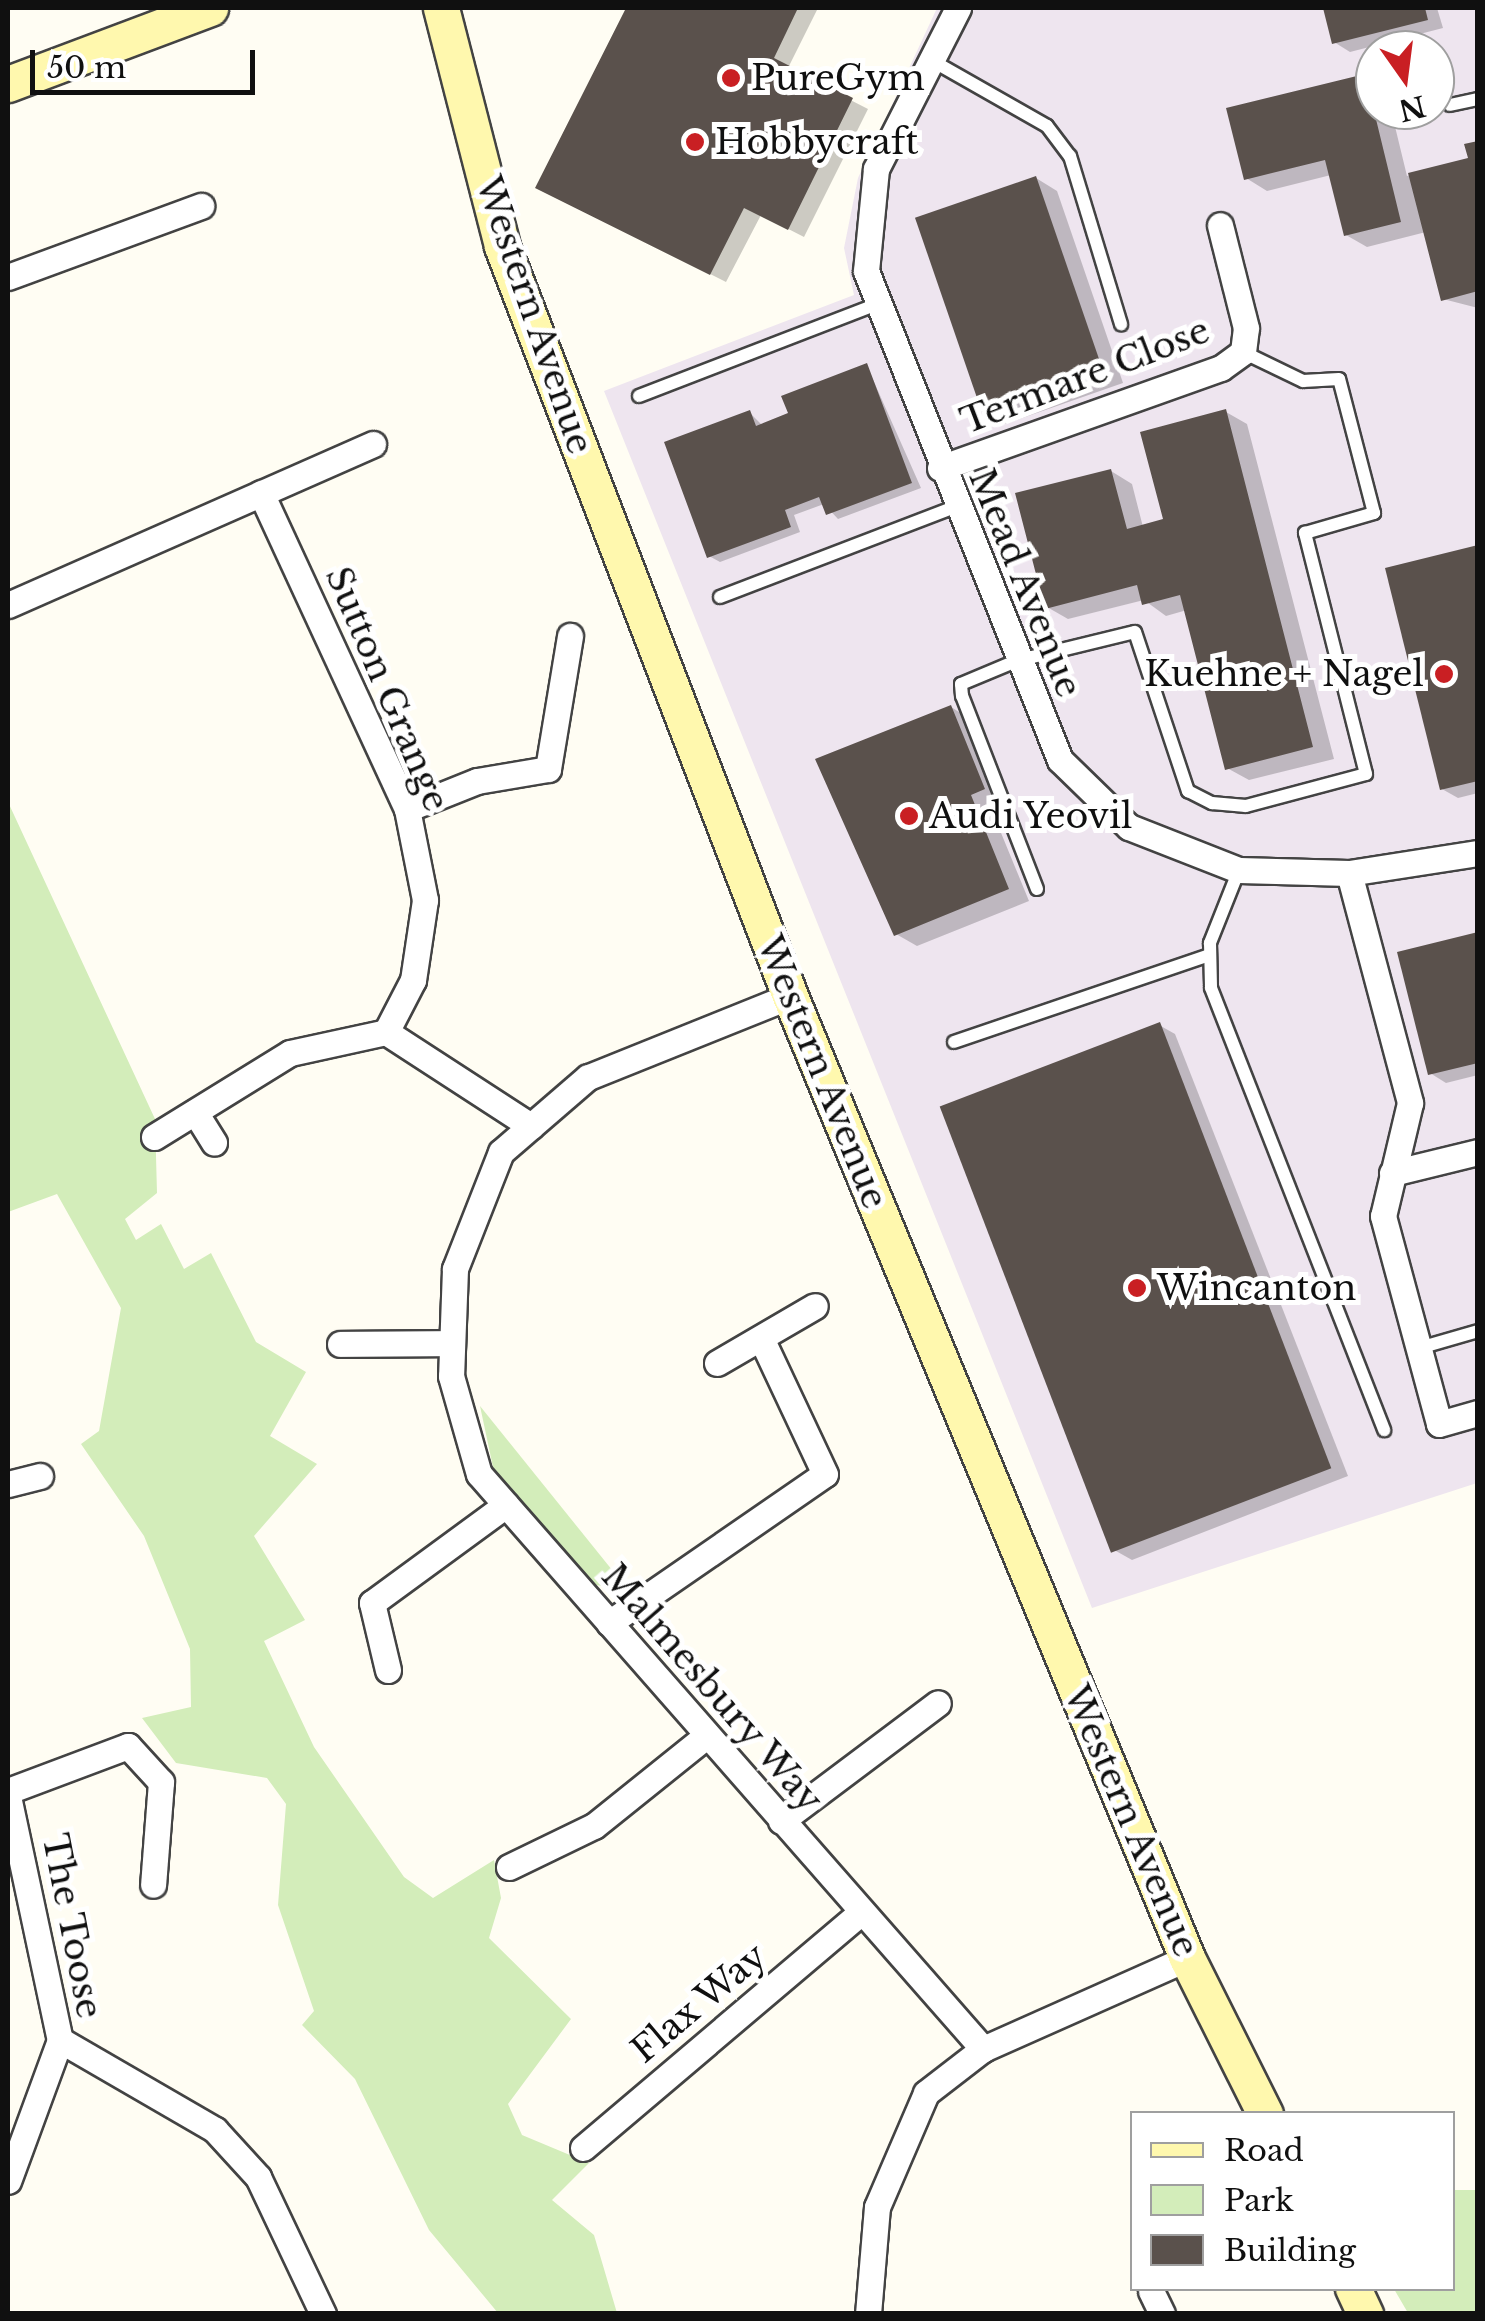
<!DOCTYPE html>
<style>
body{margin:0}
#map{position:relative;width:1485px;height:2321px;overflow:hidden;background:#fffdf3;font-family:"Libre Baskerville",serif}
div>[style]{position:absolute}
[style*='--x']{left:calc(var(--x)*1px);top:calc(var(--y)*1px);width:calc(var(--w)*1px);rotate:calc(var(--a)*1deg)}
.industrial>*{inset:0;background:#eee5ef}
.green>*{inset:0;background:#d3edba}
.shadow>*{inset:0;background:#0003}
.building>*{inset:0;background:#5a514c;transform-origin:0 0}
.roads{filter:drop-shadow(2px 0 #434343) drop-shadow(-2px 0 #434343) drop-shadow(0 2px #434343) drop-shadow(0 -2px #434343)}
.lane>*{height:12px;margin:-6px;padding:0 6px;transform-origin:6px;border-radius:6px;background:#fff}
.street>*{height:25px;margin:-12.5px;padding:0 12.5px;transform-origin:12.5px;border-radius:12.5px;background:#fff}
.secondary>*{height:35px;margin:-17.5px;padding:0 17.5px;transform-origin:17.5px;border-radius:17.5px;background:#fff8ae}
.dots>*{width:28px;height:28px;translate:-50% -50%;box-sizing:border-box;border:5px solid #fff;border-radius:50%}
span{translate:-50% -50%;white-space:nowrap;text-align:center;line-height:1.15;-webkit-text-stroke:10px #fff;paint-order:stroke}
.poi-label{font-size:35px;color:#101010}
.left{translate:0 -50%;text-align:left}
.right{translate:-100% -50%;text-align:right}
.street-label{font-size:35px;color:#101010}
.frame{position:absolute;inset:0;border:10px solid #101010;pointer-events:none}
.legend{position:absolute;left:1130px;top:2111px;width:325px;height:180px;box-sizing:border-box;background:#fff;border:2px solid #9f9f9f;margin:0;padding:12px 18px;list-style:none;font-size:30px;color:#101010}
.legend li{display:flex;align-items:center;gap:20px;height:50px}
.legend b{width:50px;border:2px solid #9f9f9f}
.north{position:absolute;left:1355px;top:30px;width:100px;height:100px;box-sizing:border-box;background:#fff;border:2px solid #9f9f9f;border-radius:50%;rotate:166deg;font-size:28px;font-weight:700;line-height:40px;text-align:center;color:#101010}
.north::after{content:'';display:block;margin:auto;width:35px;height:45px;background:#c91f23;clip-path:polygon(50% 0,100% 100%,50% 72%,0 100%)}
.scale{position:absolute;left:30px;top:50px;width:225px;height:45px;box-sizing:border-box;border:5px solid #101010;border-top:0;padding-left:12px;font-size:30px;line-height:35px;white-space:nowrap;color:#101010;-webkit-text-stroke:8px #fff;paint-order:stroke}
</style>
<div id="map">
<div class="industrial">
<i style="clip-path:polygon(evenodd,937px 8px,1477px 8px,1477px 1483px,1092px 1608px,604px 391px,854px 295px,844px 248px,858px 178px,937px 8px,1375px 50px,1435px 50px,1435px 110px,1375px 110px,1375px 50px)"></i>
</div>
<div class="green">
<i style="clip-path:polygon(8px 802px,155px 1119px,157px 1193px,125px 1219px,136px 1240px,161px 1224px,184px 1269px,211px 1253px,256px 1342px,306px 1372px,270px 1436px,317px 1464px,254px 1536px,305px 1620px,264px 1641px,314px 1747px,404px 1877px,433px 1898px,494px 1860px,501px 1898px,489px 1938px,571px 2019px,508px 2104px,522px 2135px,589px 2163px,552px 2200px,594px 2235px,617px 2313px,498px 2313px,429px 2230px,355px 2079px,302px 2025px,314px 2011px,278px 1905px,286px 1804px,267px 1778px,176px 1763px,142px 1718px,191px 1707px,190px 1649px,144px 1536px,81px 1444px,99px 1431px,121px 1308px,57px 1194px,8px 1212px)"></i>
<i style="clip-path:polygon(480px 1406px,629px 1591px,591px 1584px,531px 1524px,493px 1467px)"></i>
<i style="clip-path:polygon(1453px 2190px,1477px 2190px,1477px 2313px,1408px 2313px,1394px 2289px,1452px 2288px)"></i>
</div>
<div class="shadow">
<i style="clip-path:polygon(628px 8px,818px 8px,788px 68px,868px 109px,804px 237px,761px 215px,726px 282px,538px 187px)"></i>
<i style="clip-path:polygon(1325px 8px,1437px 8px,1443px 28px,1350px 52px,1334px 42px)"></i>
<i style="clip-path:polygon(1364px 77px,1375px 83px,1375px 110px,1391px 110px,1407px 176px,1471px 160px,1478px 144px,1478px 308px,1443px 299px,1426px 232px,1367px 247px,1346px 235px,1331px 175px,1267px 191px,1246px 178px)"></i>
<i style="clip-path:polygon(1036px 178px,1057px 191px,1123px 383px,1005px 424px,984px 411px)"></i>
<i style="clip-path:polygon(867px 366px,921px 488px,838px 519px,824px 504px,794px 515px,800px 532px,720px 562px,709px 556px,750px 413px,763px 426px,791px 415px)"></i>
<i style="clip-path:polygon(1226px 412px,1247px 424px,1334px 759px,1249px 780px,1227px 768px,1187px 610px,1166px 616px,1144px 600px,1068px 619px,1047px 607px,1111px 471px,1132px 484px,1143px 527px,1166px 521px)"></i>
<i style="clip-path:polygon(1478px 548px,1478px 793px,1458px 798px,1442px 789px)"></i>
<i style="clip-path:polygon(951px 707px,972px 720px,1005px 801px,990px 806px,1029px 901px,917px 946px,896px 934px)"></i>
<i style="clip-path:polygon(1478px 934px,1478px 1075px,1446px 1083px,1430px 1073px)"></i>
<i style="clip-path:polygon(1159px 1025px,1175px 1034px,1348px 1476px,1132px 1560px,1116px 1551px)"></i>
</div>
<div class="building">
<i style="clip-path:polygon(626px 8px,798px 8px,774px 58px,853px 98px,788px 230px,744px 208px,710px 275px,535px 188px)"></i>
<i style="clip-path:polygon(1323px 8px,1425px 8px,1428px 20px,1332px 44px)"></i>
<i style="clip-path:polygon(1365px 74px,1401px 222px,1344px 236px,1325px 160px,1244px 180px,1226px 108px)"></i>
<i style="clip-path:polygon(1478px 141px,1478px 291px,1441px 301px,1408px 173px,1468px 158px,1464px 144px)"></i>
<i style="left:1036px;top:176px;width:206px;height:128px;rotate:71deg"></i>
<i style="clip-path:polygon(867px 363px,912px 483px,826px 515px,819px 497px,785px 510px,791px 527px,707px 558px,664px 442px,750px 410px,756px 426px,788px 413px,781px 396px)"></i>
<i style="clip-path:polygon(1226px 409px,1313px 747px,1225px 770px,1180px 595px,1142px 605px,1137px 585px,1045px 609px,1015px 493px,1111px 469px,1127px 529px,1163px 519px,1140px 432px)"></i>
<i style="clip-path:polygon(1478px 545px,1478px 781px,1440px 790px,1385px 568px)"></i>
<i style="clip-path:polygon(951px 705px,985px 789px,971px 795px,1009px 889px,894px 936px,815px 759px)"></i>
<i style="clip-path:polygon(1478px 932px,1478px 1063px,1428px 1075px,1397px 952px)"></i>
<i style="left:1160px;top:1022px;width:478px;height:236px;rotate:69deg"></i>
</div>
<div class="roads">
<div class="lane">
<i style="--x:931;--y:60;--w:133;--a:29.6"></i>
<i style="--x:1047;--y:126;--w:38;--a:53"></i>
<i style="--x:1070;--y:156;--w:176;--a:73.1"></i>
<i style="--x:1450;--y:105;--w:29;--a:-12"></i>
<i style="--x:639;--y:396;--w:253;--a:-21.1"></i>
<i style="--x:720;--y:597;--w:252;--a:-21"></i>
<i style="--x:1239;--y:870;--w:79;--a:111.7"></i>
<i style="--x:1210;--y:943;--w:45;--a:88.7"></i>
<i style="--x:1211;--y:988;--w:475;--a:68.6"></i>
<i style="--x:1037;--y:889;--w:207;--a:-111.2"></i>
<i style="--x:962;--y:696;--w:12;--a:-95"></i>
<i style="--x:961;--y:684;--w:60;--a:-22.7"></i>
<i style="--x:1016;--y:661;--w:122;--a:-13.7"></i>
<i style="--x:1135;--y:632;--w:168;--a:71.6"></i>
<i style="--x:1188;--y:791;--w:27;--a:27"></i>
<i style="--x:1212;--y:803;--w:34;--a:5"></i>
<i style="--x:1246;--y:806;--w:124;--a:-14.9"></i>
<i style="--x:1366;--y:774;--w:249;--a:-104.2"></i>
<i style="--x:1305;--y:533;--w:72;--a:-16.2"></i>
<i style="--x:1374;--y:513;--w:138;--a:-104.6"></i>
<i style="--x:1339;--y:379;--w:36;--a:177"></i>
<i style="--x:1303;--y:381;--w:67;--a:-154.2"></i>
<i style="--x:954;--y:1042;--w:269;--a:-18.8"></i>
<i style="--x:1419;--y:1348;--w:61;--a:-16.1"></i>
</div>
<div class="street">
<i style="--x:958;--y:8;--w:181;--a:117"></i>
<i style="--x:876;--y:169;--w:102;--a:95.6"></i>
<i style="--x:866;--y:271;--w:526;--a:68.36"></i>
<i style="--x:1060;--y:760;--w:96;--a:44.2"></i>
<i style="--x:1129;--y:827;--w:118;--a:21.4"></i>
<i style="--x:1239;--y:870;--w:110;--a:1.6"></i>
<i style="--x:1349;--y:873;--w:131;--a:-8.8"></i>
<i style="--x:8;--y:277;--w:206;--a:-20.2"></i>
<i style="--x:940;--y:468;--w:298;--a:-19.6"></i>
<i style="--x:1221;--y:368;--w:27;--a:-36"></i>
<i style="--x:1243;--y:352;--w:24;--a:-83"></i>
<i style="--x:1246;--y:328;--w:106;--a:-104.2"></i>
<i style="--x:261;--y:493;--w:348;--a:65.2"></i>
<i style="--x:407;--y:809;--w:93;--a:78.8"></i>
<i style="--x:425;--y:900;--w:81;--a:98.5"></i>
<i style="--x:413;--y:980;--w:59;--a:117.4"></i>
<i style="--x:8;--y:605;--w:399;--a:-23.8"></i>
<i style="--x:407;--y:809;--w:75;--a:-21.8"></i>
<i style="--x:477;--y:781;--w:72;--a:-9.6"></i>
<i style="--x:548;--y:769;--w:135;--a:-80.6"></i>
<i style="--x:1349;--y:873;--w:238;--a:75.1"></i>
<i style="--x:1410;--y:1103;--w:116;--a:103.4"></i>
<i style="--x:1383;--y:1216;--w:215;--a:74.9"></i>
<i style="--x:1439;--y:1424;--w:41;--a:-15.8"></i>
<i style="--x:790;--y:996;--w:218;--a:158.1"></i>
<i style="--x:588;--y:1077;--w:115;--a:139.2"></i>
<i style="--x:501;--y:1152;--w:126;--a:111.5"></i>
<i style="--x:455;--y:1269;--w:107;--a:92.1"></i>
<i style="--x:451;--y:1376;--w:102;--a:74.1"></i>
<i style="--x:479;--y:1474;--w:765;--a:48.76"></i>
<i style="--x:195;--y:1112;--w:36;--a:58"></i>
<i style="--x:154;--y:1137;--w:160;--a:-31.7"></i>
<i style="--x:290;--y:1053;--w:98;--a:-12.3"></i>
<i style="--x:386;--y:1032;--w:173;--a:33"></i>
<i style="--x:1392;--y:1173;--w:89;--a:-13.7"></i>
<i style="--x:340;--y:1344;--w:112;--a:-0.5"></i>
<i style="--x:717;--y:1363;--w:113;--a:-30.2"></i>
<i style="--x:8;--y:1484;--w:33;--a:-14"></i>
<i style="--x:609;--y:1623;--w:262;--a:-34.6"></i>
<i style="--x:825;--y:1474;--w:150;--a:-115.2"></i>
<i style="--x:388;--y:1670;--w:69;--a:-103.4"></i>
<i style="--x:372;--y:1603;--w:166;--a:-36.2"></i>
<i style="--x:8;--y:1791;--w:128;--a:-20.6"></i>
<i style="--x:128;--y:1746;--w:49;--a:47.5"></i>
<i style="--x:161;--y:1782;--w:103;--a:94.4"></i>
<i style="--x:8;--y:1796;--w:249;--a:78"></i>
<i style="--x:60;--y:2040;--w:150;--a:110.2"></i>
<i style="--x:781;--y:1821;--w:196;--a:-36.9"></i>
<i style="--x:509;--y:1867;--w:94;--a:-25.8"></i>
<i style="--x:594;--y:1826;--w:145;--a:-38.8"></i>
<i style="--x:60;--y:2040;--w:179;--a:30.1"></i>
<i style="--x:215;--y:2130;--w:64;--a:47.5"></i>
<i style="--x:258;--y:2177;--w:152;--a:64.6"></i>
<i style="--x:583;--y:2148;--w:365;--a:-40.3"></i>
<i style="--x:1151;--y:2291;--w:25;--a:64"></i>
<i style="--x:868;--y:2314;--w:107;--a:-85.2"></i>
<i style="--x:877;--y:2207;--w:124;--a:-66.7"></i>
<i style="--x:926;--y:2093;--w:72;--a:-37.7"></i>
<i style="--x:983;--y:2049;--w:223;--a:-24"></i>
</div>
<div class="secondary">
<i style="--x:441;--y:8;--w:246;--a:75.6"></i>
<i style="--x:502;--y:246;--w:803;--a:68.99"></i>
<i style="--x:790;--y:996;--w:1041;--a:67.57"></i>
<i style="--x:1187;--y:1958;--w:174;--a:63.4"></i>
<i style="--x:8;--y:84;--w:216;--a:-20.6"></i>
<i style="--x:1353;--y:2288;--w:29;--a:65"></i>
</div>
</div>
<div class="dots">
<i style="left:731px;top:78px;background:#c91f23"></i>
<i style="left:695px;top:142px;background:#c91f23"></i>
<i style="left:1444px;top:674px;background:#c91f23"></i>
<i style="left:909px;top:816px;background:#c91f23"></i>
<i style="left:1137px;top:1288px;background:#c91f23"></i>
</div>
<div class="poi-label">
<span class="left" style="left:751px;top:78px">PureGym</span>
<span class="left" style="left:715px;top:142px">Hobbycraft</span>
<span class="right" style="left:1424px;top:674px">Kuehne + Nagel</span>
<span class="left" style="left:929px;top:816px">Audi Yeovil</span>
<span class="left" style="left:1157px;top:1288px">Wincanton</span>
</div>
<div class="street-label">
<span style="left:534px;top:315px;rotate:71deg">Western Avenue</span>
<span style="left:1085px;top:376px;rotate:-21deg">Termare Close</span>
<span style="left:1025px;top:583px;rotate:68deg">Mead Avenue</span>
<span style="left:387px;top:689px;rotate:67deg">Sutton Grange</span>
<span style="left:822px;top:1072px;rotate:68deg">Western Avenue</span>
<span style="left:712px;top:1688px;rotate:49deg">Malmesbury Way</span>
<span style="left:1131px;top:1821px;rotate:67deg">Western Avenue</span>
<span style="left:72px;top:1926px;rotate:79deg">The Toose</span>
<span style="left:699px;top:2003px;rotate:-40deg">Flax Way</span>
</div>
<div class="frame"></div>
<ul class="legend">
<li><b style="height:12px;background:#fff8ae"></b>Road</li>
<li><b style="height:28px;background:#d3edba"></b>Park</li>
<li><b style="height:28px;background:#5a514c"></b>Building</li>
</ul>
<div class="north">N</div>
<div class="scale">50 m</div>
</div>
